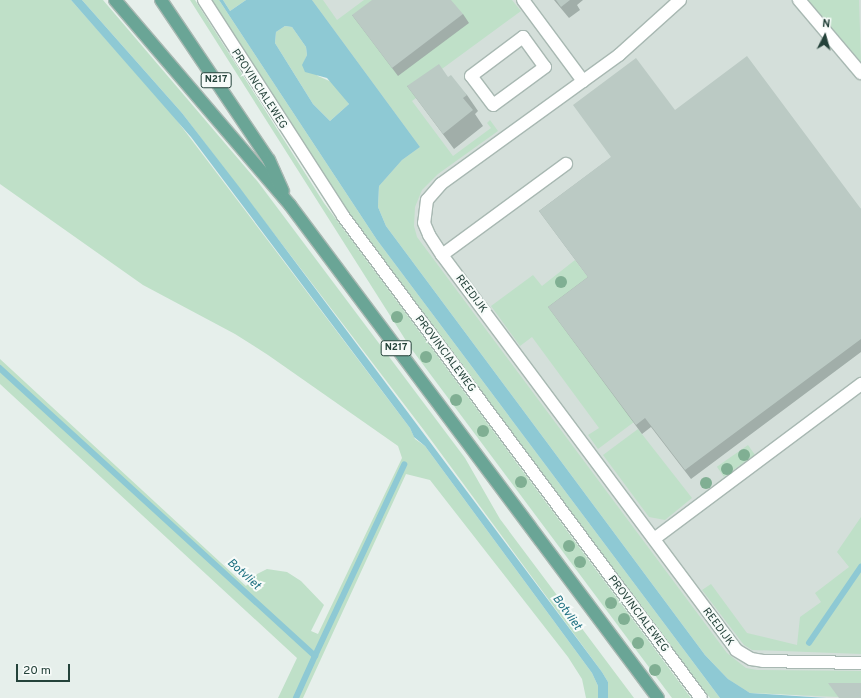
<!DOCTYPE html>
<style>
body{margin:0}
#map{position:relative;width:861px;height:698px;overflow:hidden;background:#e6efeb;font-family:Overpass,sans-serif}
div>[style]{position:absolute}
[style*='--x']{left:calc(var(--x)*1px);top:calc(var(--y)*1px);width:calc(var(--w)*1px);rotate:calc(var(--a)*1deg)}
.built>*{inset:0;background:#d4dfda}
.green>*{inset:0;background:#bfe0c8;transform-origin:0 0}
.water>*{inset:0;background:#8ec9d4}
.stream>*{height:5.5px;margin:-2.75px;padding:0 2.75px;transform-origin:2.75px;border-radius:2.75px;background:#8ec9d4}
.roads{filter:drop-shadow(1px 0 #a8b8b2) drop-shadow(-1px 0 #a8b8b2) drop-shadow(0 1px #a8b8b2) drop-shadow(0 -1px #a8b8b2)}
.minor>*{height:12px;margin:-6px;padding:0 6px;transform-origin:6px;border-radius:6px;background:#fff}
.major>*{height:12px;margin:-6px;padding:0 6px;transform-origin:6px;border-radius:6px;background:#6aa596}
.trees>*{width:12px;height:12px;margin:-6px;border-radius:50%;background:#80af93}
.wall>*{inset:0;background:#a1aea9}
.building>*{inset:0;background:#bbcac4}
span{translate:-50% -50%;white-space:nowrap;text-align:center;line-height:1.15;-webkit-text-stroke:4px #f7fbf9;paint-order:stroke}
.shield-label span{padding:1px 3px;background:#f7fbf9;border:1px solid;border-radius:3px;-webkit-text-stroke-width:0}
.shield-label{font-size:10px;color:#24423a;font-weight:700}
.street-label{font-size:11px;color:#24423a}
.water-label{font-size:12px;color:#1c6f80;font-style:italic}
.north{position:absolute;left:805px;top:16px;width:40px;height:40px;-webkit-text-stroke:3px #f7fbf9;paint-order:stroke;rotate:6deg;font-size:11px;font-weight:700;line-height:16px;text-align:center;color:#24423a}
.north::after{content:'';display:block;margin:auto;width:14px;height:18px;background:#24423a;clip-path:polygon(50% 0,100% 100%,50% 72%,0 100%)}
.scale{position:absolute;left:16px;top:664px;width:54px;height:18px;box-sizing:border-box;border:2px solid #24423a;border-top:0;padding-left:5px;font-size:12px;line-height:14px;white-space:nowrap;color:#24423a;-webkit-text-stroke:3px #f7fbf9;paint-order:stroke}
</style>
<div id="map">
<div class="built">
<i style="clip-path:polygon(312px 0,861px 0,861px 698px,827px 698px,743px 691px,728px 679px,379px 186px)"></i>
</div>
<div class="green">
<i style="clip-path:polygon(0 0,71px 0,172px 114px,410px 428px,415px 439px,425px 446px,592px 673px,598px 686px,598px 698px,586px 698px,582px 679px,568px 657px,430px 480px,406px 474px,303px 698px,278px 698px,297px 658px,0 384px,0 359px,246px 586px,257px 574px,267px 569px,287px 572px,301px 581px,324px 605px,311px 631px,318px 634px,402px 458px,398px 446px,268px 355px,235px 334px,143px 285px,0 184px)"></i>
<i style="clip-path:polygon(82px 0,103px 0,258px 182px,465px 458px,500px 519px,634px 698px,608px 698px,608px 682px,602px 672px,423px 429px,182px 113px)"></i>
<i style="clip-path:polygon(190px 0,195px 0,324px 203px,691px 698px,672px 698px,410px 347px)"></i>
<i style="clip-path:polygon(211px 0,219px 0,377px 240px,720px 698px,710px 698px,395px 279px,340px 202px)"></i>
<i style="clip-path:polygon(223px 0,246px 0,230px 11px)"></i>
<i style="clip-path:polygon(312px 0,323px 0,337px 20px,364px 0,512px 0,521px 11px,435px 74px,439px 81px,412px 101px,453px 156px,491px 128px,487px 123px,490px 120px,498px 131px,438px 174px,422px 190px,415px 207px,414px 226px,417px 237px,727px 653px,746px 668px,757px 670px,861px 671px,861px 698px,750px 693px,728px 679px,705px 655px,386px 226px,378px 207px,379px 186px,402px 160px,420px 147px)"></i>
<i style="clip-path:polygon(808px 0,859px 0,861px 62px)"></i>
<i style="clip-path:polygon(285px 26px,292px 27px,306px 47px,307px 55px,304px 62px,318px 76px,334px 83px,349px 104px,330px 121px,313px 104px,275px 43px,276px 32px)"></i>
<i style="clip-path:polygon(575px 260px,594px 285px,634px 422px,598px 449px,588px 435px,599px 428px,532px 337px,520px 346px,491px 306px,533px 275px,542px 286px)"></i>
<i style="clip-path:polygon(638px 429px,692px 498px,665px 520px,649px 517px,603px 455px)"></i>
<i style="left:748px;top:445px;width:12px;height:38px;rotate:55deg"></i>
<i style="clip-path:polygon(861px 517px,861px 654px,752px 650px,744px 645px,702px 590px,711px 584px,747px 633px,797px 645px,800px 617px,821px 602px,815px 593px,849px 567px,837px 552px)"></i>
</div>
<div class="water">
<i style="clip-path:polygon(71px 0,82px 0,182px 113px,240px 188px,602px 672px,608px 682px,608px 698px,598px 698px,598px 686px,592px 673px,425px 446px,414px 437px,410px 428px,191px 137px)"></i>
<i style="clip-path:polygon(evenodd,219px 0,223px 0,230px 11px,246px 0,312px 0,420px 147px,402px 160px,379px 186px,378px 207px,386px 226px,705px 655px,728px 679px,750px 693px,827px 698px,720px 698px,377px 240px,219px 0,285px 26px,292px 27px,306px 47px,307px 55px,302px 65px,305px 72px,327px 78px,349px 104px,330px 121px,313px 104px,275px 43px,276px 32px,285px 26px)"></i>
</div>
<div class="stream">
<i style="--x:0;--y:368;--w:427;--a:42.4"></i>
<i style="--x:315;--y:656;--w:211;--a:-65"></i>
<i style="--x:809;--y:643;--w:92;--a:-55.6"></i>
<i style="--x:296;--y:698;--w:46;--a:-65.7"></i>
</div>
<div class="roads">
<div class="minor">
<i style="--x:204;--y:0;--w:257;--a:57.2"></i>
<i style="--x:343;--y:216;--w:600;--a:53.4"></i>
<i style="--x:523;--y:0;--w:101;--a:53.5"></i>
<i style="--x:680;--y:0;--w:82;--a:138"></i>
<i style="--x:619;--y:55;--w:220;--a:144.1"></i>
<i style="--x:441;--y:184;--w:21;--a:131"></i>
<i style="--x:427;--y:200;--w:23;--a:97"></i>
<i style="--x:424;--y:223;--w:13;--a:67"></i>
<i style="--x:429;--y:235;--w:24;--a:57"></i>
<i style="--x:442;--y:255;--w:492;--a:53.3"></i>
<i style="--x:736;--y:650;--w:17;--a:31"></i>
<i style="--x:751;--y:659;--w:12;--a:9"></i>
<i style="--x:763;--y:661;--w:98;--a:1.2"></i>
<i style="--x:799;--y:0;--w:96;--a:49.7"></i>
<i style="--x:523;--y:37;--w:37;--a:54"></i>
<i style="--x:545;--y:67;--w:64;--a:143.8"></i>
<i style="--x:493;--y:105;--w:36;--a:-127"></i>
<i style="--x:471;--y:76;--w:65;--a:-36.9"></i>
<i style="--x:442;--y:255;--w:154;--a:-36.3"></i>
<i style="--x:654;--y:539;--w:259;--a:-36.8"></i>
</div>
<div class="major">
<i style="--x:115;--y:0;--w:270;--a:49.5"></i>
<i style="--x:290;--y:205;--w:615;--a:53.26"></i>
<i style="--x:161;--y:0;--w:193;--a:56"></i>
<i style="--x:269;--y:160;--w:34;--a:66"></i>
</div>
</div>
<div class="trees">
<i style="left:561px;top:282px"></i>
<i style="left:397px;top:317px"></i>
<i style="left:426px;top:357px"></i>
<i style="left:456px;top:400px"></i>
<i style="left:483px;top:431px"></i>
<i style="left:744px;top:455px"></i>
<i style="left:727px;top:469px"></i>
<i style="left:521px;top:482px"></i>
<i style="left:706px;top:483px"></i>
<i style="left:569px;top:546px"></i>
<i style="left:580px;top:562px"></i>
<i style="left:611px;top:603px"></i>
<i style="left:624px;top:619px"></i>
<i style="left:638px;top:643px"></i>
<i style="left:655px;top:670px"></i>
</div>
<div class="wall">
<i style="clip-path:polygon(554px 0,583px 0,577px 5px,580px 10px,569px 18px)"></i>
<i style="clip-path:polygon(463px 14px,469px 23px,398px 76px,352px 15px)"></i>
<i style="clip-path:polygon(448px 77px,467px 95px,478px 111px,475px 114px,483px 126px,454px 149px,407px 86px)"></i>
<i style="clip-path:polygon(675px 110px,861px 209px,861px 352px,691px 479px,651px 427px,642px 434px,548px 307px,588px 277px,539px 211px)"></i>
</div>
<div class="building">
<i style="clip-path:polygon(372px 0,451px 0,463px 14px,392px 68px,352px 15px)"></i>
<i style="clip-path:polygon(556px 0,570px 0,561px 7px)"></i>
<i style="clip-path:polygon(747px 56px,861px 209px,861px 339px,685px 470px,645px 418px,636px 425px,548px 307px,588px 277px,539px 211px,611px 157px,573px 105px,636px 58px,675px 110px)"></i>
<i style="clip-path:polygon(439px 64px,448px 77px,451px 75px,467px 95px,463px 98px,473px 110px,443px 134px,407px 86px)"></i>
<i style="clip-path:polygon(828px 683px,861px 683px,861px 698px,839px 698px)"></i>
</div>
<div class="shield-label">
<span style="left:216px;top:80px">N217</span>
<span style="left:396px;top:348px">N217</span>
</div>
<div class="street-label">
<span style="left:259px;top:89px;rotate:57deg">PROVINCIALEWEG</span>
<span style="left:471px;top:294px;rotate:53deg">REEDIJK</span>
<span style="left:445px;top:354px;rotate:53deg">PROVINCIALEWEG</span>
<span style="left:638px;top:614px;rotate:53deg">PROVINCIALEWEG</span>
<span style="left:718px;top:627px;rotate:53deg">REEDIJK</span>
</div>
<div class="water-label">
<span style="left:243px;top:575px;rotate:42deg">Botvliet</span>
<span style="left:566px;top:613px;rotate:54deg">Botvliet</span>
</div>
<div class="north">N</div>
<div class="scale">20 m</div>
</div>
